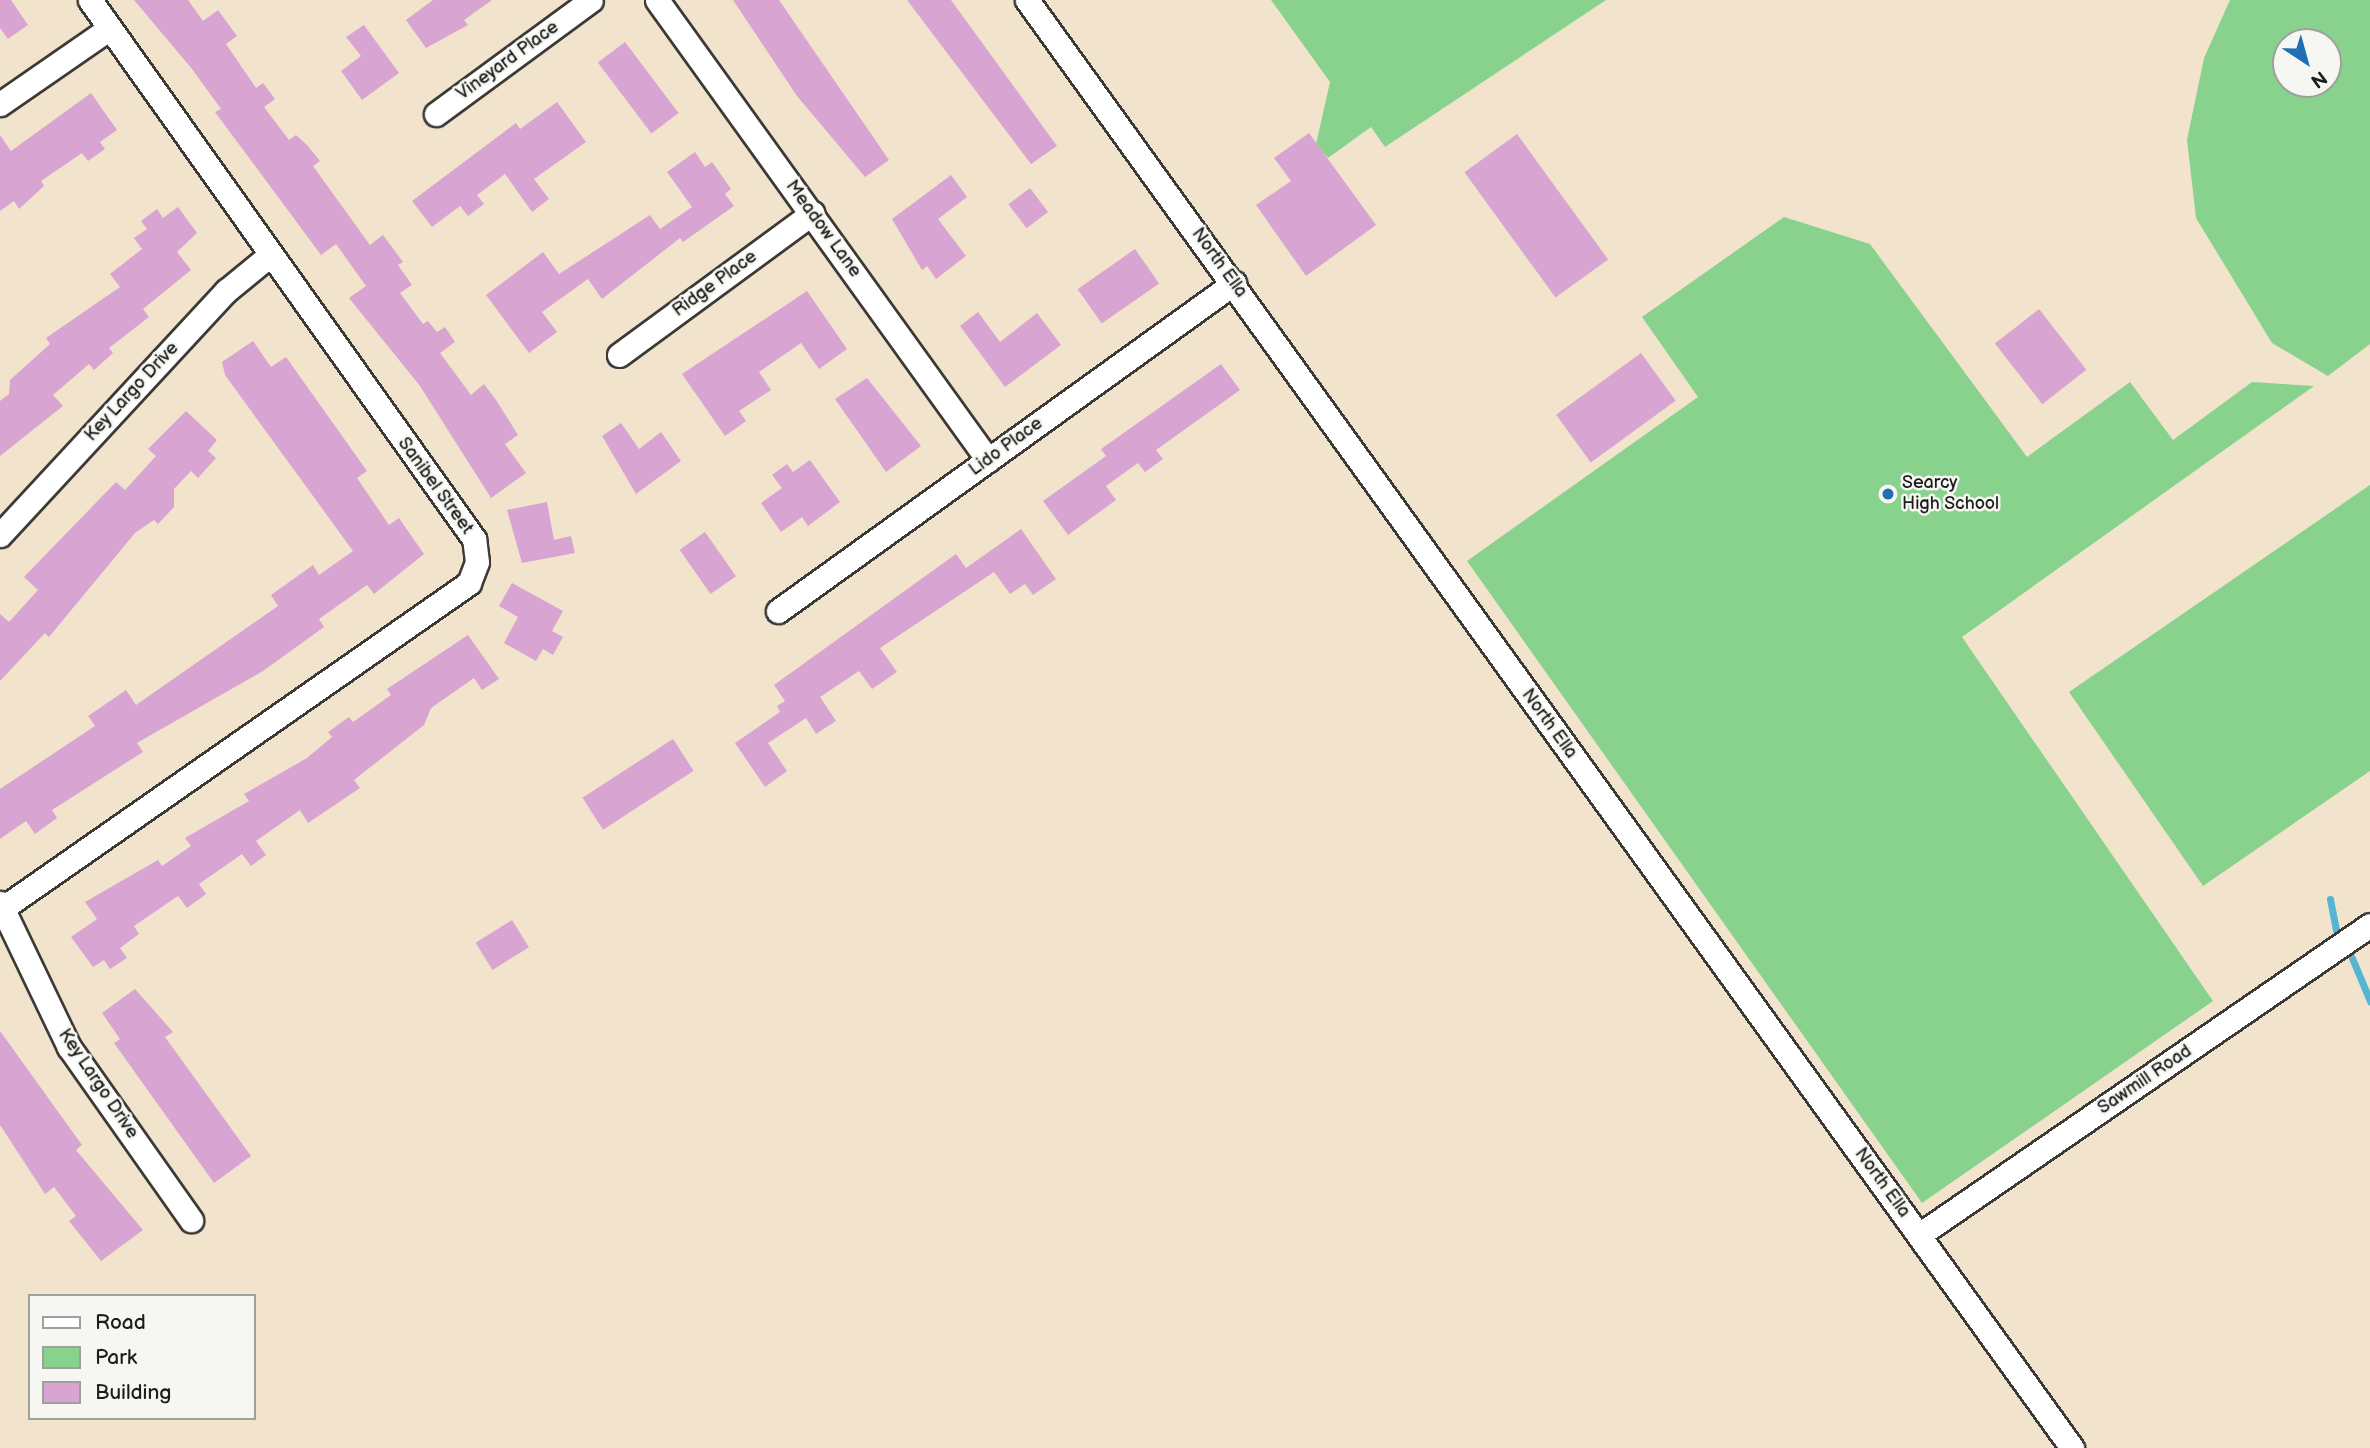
<!DOCTYPE html>
<style>
body{margin:0}
#map{position:relative;width:2370px;height:1448px;overflow:hidden;background:#f2e4cc;font-family:"Balsamiq Sans",sans-serif}
div>[style]{position:absolute}
[style*='--x']{left:calc(var(--x)*1px);top:calc(var(--y)*1px);width:calc(var(--w)*1px);rotate:calc(var(--a)*1deg)}
.green>*{inset:0;background:#89d28e}
.stream>*{height:7px;margin:-3.5px;padding:0 3.5px;transform-origin:3.5px;border-radius:3.5px;background:#54b6d2}
.building>*{inset:0;background:#d8a4d1;transform-origin:0 0}
.roads{filter:drop-shadow(2px 0 #3c3a36) drop-shadow(-2px 0 #3c3a36) drop-shadow(0 2px #3c3a36) drop-shadow(0 -2px #3c3a36)}
.street>*{height:23px;margin:-11.5px;padding:0 11.5px;transform-origin:11.5px;border-radius:11.5px;background:#fff}
.dots>*{width:19px;height:19px;translate:-50% -50%;box-sizing:border-box;border:4px solid #f6f6f2;border-radius:50%}
span{translate:-50% -50%;white-space:nowrap;text-align:center;line-height:1.15;-webkit-text-stroke:5px #f6f6f2;paint-order:stroke}
.street-label{font-size:18px;color:#1c1c1c}
.poi-label{font-size:18px;color:#1c1c1c}
.left{translate:0 -50%;text-align:left}
.legend{position:absolute;left:28px;top:1294px;width:228px;height:126px;box-sizing:border-box;background:#f6f6f2;border:2px solid #9f9f9c;margin:0;padding:9px 12px;list-style:none;font-size:21px;color:#1c1c1c}
.legend li{display:flex;align-items:center;gap:14px;height:35px}
.legend b{width:35px;border:2px solid #9f9f9c}
.north{position:absolute;left:2272px;top:28px;width:70px;height:70px;box-sizing:border-box;background:#f6f6f2;border:2px solid #9f9f9c;border-radius:50%;rotate:144deg;font-size:19px;font-weight:700;line-height:28px;text-align:center;color:#1c1c1c}
.north::after{content:'';display:block;margin:auto;width:24px;height:32px;background:#1f6fb2;clip-path:polygon(50% 0,100% 100%,50% 72%,0 100%)}
</style>
<div id="map">
<div class="green">
<i style="clip-path:polygon(1271px 0,1606px 0,1385px 147px,1371px 127px,1328px 158px,1316px 144px,1330px 82px)"></i>
<i style="clip-path:polygon(evenodd,2230px 0,2370px 0,2370px 344px,2328px 376px,2272px 343px,2196px 218px,2187px 140px,2204px 58px,2230px 0,2328px 42px,2328px 84px,2286px 84px,2286px 42px,2328px 42px)"></i>
<i style="clip-path:polygon(1784px 217px,1870px 244px,2027px 457px,2130px 382px,2173px 440px,2252px 382px,2314px 386px,1962px 637px,2213px 1001px,1922px 1203px,1467px 561px,1698px 397px,1642px 317px)"></i>
<i style="clip-path:polygon(2370px 485px,2370px 771px,2203px 886px,2069px 692px)"></i>
</div>
<div class="stream">
<i style="--x:2330;--y:899;--w:32;--a:79"></i>
<i style="--x:2352;--y:958;--w:47;--a:67.3"></i>
</div>
<div class="building">
<i style="clip-path:polygon(0 0,11px 0,28px 25px,8px 39px,0 28px)"></i>
<i style="clip-path:polygon(134px 0,188px 0,203px 21px,218px 10px,237px 36px,226px 44px,256px 88px,263px 83px,275px 99px,264px 107px,289px 140px,296px 135px,307px 145px,320px 161px,313px 166px,370px 245px,383px 235px,403px 262px,398px 265px,412px 285px,400px 293px,423px 324px,428px 321px,437px 332px,445px 327px,455px 342px,440px 353px,471px 395px,484px 384px,496px 400px,518px 435px,505px 444px,526px 473px,491px 498px,420px 386px,349px 298px,366px 286px,336px 244px,321px 255px,215px 112px,221px 109px,192px 69px)"></i>
<i style="clip-path:polygon(433px 0,492px 0,464px 20px,468px 25px,426px 48px,406px 20px)"></i>
<i style="clip-path:polygon(733px 0,779px 0,889px 160px,865px 177px,797px 96px)"></i>
<i style="clip-path:polygon(907px 0,951px 0,1057px 146px,1031px 164px)"></i>
<i style="clip-path:polygon(364px 25px,399px 73px,362px 100px,341px 71px,361px 56px,346px 37px)"></i>
<i style="left:625px;top:42px;width:89px;height:34px;rotate:53deg"></i>
<i style="clip-path:polygon(91px 93px,117px 130px,100px 142px,105px 149px,88px 161px,82px 153px,41px 181px,44px 186px,19px 209px,14px 201px,0 211px,0 135px,11px 151px)"></i>
<i style="clip-path:polygon(557px 102px,586px 142px,534px 179px,549px 199px,532px 212px,505px 174px,477px 195px,484px 204px,468px 216px,460px 206px,432px 227px,412px 201px,516px 123px,520px 129px)"></i>
<i style="clip-path:polygon(1309px 133px,1376px 225px,1306px 276px,1256px 205px,1291px 181px,1274px 158px)"></i>
<i style="left:1517px;top:134px;width:155px;height:65px;rotate:54deg"></i>
<i style="clip-path:polygon(695px 152px,705px 167px,712px 162px,731px 189px,725px 194px,734px 206px,683px 242px,680px 238px,602px 299px,588px 279px,542px 312px,557px 332px,529px 353px,486px 295px,543px 252px,559px 274px,650px 215px,660px 229px,692px 207px,667px 172px)"></i>
<i style="clip-path:polygon(951px 175px,967px 197px,938px 219px,966px 256px,936px 279px,927px 266px,922px 270px,892px 219px)"></i>
<i style="left:1030px;top:188px;width:30px;height:27px;rotate:53deg"></i>
<i style="clip-path:polygon(178px 207px,197px 233px,177px 252px,191px 270px,143px 309px,149px 317px,109px 348px,113px 353px,94px 370px,89px 364px,53px 395px,63px 406px,0 456px,0 401px,9px 394px,10px 380px,50px 344px,46px 338px,120px 287px,110px 274px,142px 249px,134px 238px,147px 229px,141px 221px,157px 209px,163px 218px)"></i>
<i style="left:1135px;top:249px;width:42px;height:70px;rotate:55deg"></i>
<i style="clip-path:polygon(807px 291px,847px 349px,819px 369px,801px 343px,759px 372px,771px 390px,739px 411px,746px 421px,725px 436px,682px 374px)"></i>
<i style="left:2039px;top:309px;width:77px;height:56px;rotate:52deg"></i>
<i style="clip-path:polygon(978px 312px,1000px 342px,1037px 313px,1061px 345px,1005px 387px,960px 326px)"></i>
<i style="clip-path:polygon(253px 341px,271px 367px,286px 357px,367px 471px,357px 478px,389px 525px,399px 518px,424px 554px,374px 594px,367px 585px,319px 619px,324px 627px,263px 671px,137px 743px,143px 752px,52px 810px,57px 818px,35px 834px,26px 821px,0 839px,0 789px,95px 726px,88px 716px,126px 690px,136px 705px,278px 606px,271px 595px,313px 565px,319px 575px,353px 551px,225px 375px,222px 362px)"></i>
<i style="left:1641px;top:353px;width:59px;height:105px;rotate:54deg"></i>
<i style="clip-path:polygon(1221px 364px,1240px 390px,1156px 450px,1163px 459px,1145px 472px,1138px 463px,1106px 486px,1116px 500px,1068px 535px,1043px 501px,1106px 456px,1101px 449px)"></i>
<i style="clip-path:polygon(867px 378px,921px 446px,886px 472px,835px 399px)"></i>
<i style="clip-path:polygon(186px 411px,217px 440px,208px 451px,216px 458px,198px 478px,191px 471px,174px 489px,174px 507px,158px 524px,154px 520px,135px 533px,49px 637px,45px 633px,0 681px,0 614px,9px 622px,38px 590px,24px 577px,116px 482px,125px 490px,156px 456px,148px 449px)"></i>
<i style="clip-path:polygon(621px 423px,639px 449px,661px 432px,681px 461px,636px 494px,602px 436px)"></i>
<i style="clip-path:polygon(810px 460px,840px 502px,808px 526px,802px 517px,781px 532px,761px 503px,782px 488px,772px 475px,787px 464px,793px 472px)"></i>
<i style="clip-path:polygon(547px 502px,554px 540px,571px 536px,575px 553px,522px 563px,507px 510px)"></i>
<i style="clip-path:polygon(1021px 529px,1056px 579px,1033px 595px,1025px 584px,1010px 594px,994px 572px,880px 648px,897px 672px,872px 689px,859px 671px,820px 697px,836px 721px,816px 734px,806px 718px,768px 743px,787px 771px,765px 787px,735px 743px,780px 712px,777px 706px,785px 701px,774px 685px,956px 554px,966px 568px)"></i>
<i style="left:705px;top:532px;width:54px;height:31px;rotate:55deg"></i>
<i style="clip-path:polygon(512px 583px,563px 611px,552px 631px,563px 637px,553px 655px,543px 649px,536px 661px,504px 643px,518px 617px,499px 606px)"></i>
<i style="clip-path:polygon(468px 635px,499px 679px,482px 690px,474px 678px,431px 708px,424px 725px,354px 780px,360px 788px,308px 823px,300px 810px,256px 841px,266px 855px,251px 866px,242px 854px,199px 884px,206px 894px,187px 908px,178px 896px,134px 926px,139px 934px,120px 948px,127px 958px,110px 969px,104px 960px,93px 967px,71px 937px,97px 919px,85px 902px,158px 860px,162px 866px,191px 846px,185px 838px,249px 801px,244px 794px,307px 758px,332px 737px,328px 732px,349px 717px,353px 722px,391px 695px,387px 689px)"></i>
<i style="left:673px;top:739px;width:38px;height:108px;rotate:57deg"></i>
<i style="left:512px;top:920px;width:32px;height:43px;rotate:58deg"></i>
<i style="clip-path:polygon(135px 989px,173px 1032px,165px 1037px,251px 1156px,214px 1183px,114px 1043px,120px 1039px,102px 1013px)"></i>
<i style="clip-path:polygon(0 1031px,82px 1145px,76px 1150px,143px 1230px,101px 1261px,69px 1221px,76px 1216px,54px 1187px,45px 1194px,0 1125px)"></i>
</div>
<div class="roads">
<div class="street">
<i style="--x:657;--y:0;--w:567;--a:54.26"></i>
<i style="--x:1027;--y:0;--w:1786;--a:54.18"></i>
<i style="--x:0;--y:104;--w:130;--a:-34.7"></i>
<i style="--x:436;--y:114;--w:192;--a:-36.3"></i>
<i style="--x:619;--y:355;--w:240;--a:-36.3"></i>
<i style="--x:0;--y:535;--w:333;--a:-47.2"></i>
<i style="--x:226;--y:291;--w:57;--a:-39.3"></i>
<i style="--x:778;--y:611;--w:562;--a:-35.73"></i>
<i style="--x:0;--y:903;--w:160;--a:64.4"></i>
<i style="--x:69;--y:1047;--w:212;--a:54.8"></i>
<i style="--x:3;--y:908;--w:568;--a:-34.89"></i>
<i style="--x:469;--y:583;--w:22;--a:-69"></i>
<i style="--x:477;--y:562;--w:23;--a:-97"></i>
<i style="--x:474;--y:539;--w:662;--a:-125.47"></i>
<i style="--x:1919;--y:1235;--w:547;--a:-34.5"></i>
</div>
</div>
<div class="dots">
<i style="left:1888px;top:494px;background:#1f6fb2"></i>
</div>
<div class="street-label">
<span style="left:508px;top:61px;rotate:-36deg">Vineyard Place</span>
<span style="left:823px;top:229px;rotate:54deg">Meadow Lane</span>
<span style="left:1219px;top:263px;rotate:54deg">North Ella</span>
<span style="left:715px;top:284px;rotate:-36deg">Ridge Place</span>
<span style="left:132px;top:392px;rotate:-47deg">Key Largo Drive</span>
<span style="left:1006px;top:447px;rotate:-36deg">Lido Place</span>
<span style="left:435px;top:486px;rotate:54deg">Sanibel Street</span>
<span style="left:1549px;top:724px;rotate:54deg">North Ella</span>
<span style="left:2145px;top:1080px;rotate:-34deg">Sawmill Road</span>
<span style="left:98px;top:1084px;rotate:56deg">Key Largo Drive</span>
<span style="left:1882px;top:1183px;rotate:54deg">North Ella</span>
</div>
<div class="poi-label">
<span class="left" style="left:1902px;top:494px">Searcy<br>High School</span>
</div>
<ul class="legend">
<li><b style="height:9px;background:#fff"></b>Road</li>
<li><b style="height:19px;background:#89d28e"></b>Park</li>
<li><b style="height:19px;background:#d8a4d1"></b>Building</li>
</ul>
<div class="north">N</div>
</div>
